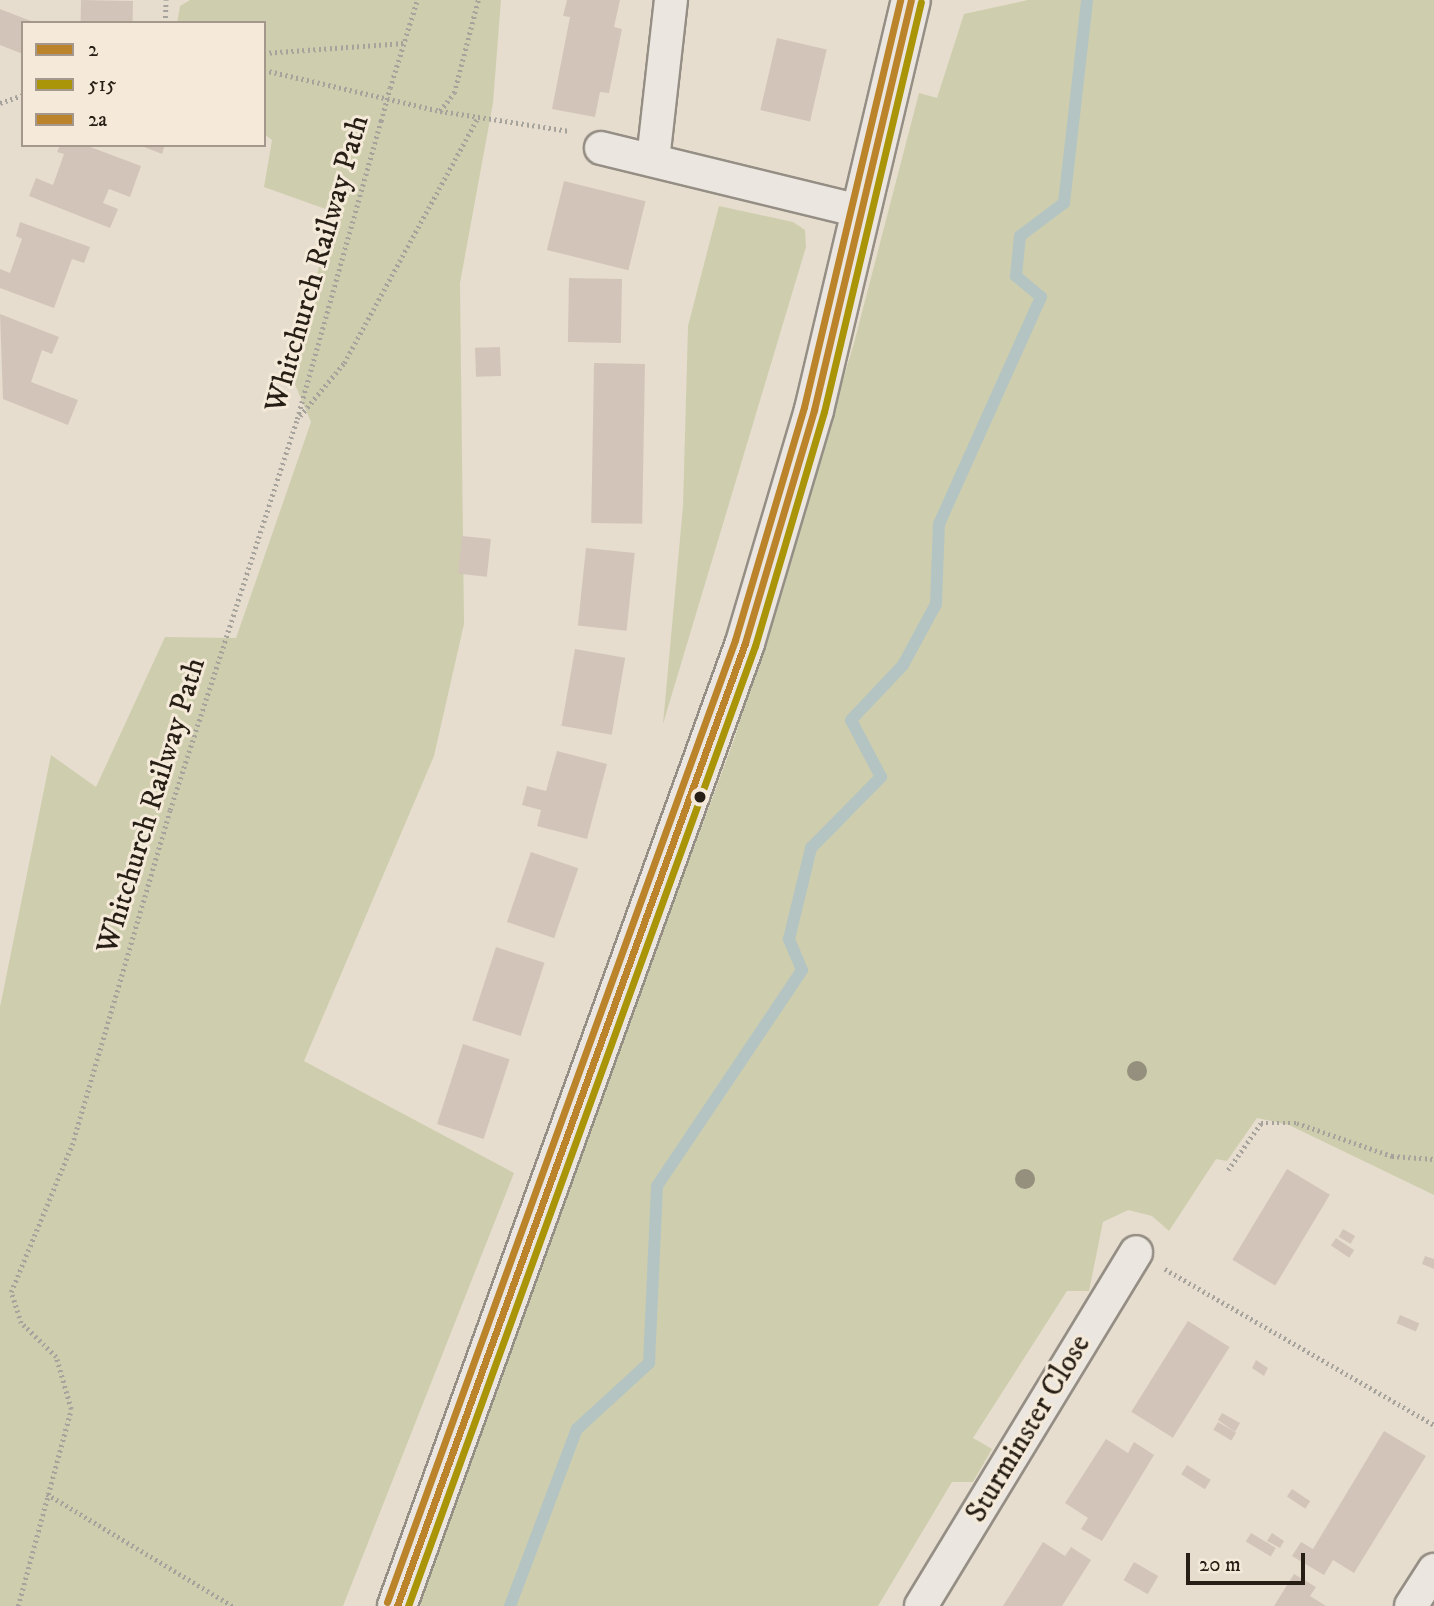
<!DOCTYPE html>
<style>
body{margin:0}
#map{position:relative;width:1434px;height:1606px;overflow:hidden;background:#e6ddce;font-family:"IM FELL DW Pica",serif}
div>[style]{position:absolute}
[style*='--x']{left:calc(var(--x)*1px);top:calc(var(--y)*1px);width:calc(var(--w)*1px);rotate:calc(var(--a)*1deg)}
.green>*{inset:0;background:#ceceae}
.stream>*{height:12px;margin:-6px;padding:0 6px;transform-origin:6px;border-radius:6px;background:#b4c4c3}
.building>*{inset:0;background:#d3c4ba;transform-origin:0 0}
.path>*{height:4.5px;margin-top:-2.25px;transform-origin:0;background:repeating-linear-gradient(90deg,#a6a29c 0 2px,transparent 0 5.5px)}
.roads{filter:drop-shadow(2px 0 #948e85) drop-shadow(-2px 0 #948e85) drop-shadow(0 2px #948e85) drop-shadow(0 -2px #948e85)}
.street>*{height:32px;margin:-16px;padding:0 16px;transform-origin:16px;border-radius:16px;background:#ebe6df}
.secondary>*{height:38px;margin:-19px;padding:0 19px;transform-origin:19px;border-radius:19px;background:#ebe6df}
.path-bridge>*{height:4.5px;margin-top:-2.25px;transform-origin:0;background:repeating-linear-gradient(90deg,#a6a29c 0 2px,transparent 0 5.5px)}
.bus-1>*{height:7px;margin:-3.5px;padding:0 3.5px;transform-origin:3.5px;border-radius:3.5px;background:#bb842a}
.bus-2>*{height:7px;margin:-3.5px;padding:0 3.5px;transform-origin:3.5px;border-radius:3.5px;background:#a99507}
.bus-3>*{height:7px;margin:-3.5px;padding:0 3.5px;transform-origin:3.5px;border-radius:3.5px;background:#bb842a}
.trees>*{width:20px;height:20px;margin:-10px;border-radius:50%;background:#958f7d}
.dots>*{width:19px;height:19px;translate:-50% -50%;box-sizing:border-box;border:4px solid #f5ead9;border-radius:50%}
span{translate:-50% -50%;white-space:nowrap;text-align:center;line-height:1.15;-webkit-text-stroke:6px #f5ead9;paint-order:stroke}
.street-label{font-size:30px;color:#271e15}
.legend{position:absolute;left:21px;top:21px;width:245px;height:126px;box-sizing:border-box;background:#f5ead9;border:2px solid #a3988b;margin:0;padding:9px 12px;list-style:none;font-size:21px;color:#271e15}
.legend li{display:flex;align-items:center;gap:14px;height:35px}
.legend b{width:35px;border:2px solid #a3988b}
.scale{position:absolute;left:1186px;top:1553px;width:119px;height:32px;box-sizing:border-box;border:4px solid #271e15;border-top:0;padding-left:9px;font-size:21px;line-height:24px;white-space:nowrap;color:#271e15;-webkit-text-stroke:5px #f5ead9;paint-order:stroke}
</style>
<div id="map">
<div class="green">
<i style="clip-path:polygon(190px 0,501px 0,493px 103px,460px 283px,464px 624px,434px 756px,304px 1061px,514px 1173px,343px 1606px,0 1606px,0 1007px,51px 755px,96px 787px,165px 637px,236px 638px,311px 422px,294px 382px,331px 211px,264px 187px,272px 140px,264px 134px,264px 23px,177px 23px,180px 6px)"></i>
<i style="clip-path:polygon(1028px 0,1434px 0,1434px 1195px,1289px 1125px,1257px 1118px,1227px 1161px,1216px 1159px,1169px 1231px,1152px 1216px,1128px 1210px,1103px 1222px,1089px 1291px,1067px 1291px,973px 1438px,992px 1449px,973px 1482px,952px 1482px,878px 1606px,419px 1606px,476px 1435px,735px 737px,854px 343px,919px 93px,937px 98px,964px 14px)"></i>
<i style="clip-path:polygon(719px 206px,793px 222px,805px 230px,806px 247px,663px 724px,683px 506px,688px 326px)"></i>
</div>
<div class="stream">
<i style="--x:510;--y:1606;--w:189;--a:-69.3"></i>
<i style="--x:577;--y:1429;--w:98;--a:-42.5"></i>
<i style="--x:649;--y:1363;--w:177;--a:-87.4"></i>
<i style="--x:657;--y:1186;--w:260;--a:-56.1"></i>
<i style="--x:802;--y:970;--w:34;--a:-113"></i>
<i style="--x:789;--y:939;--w:94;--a:-76.4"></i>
<i style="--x:811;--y:848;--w:100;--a:-45.4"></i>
<i style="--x:881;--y:777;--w:64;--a:-117.8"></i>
<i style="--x:851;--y:720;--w:76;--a:-46.6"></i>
<i style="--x:903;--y:665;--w:69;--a:-61.6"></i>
<i style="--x:936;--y:604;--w:80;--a:-87.9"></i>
<i style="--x:939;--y:524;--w:249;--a:-65.8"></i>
<i style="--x:1041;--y:297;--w:33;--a:-140"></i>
<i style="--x:1016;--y:276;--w:40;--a:-84.3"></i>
<i style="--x:1020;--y:236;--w:55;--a:-36.9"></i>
<i style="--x:1064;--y:203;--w:204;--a:-83.5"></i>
</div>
<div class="building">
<i style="left:81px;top:0;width:52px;height:23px;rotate:1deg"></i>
<i style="clip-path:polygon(567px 0,620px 0,614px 27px,622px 29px,609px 93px,600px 92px,595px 117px,552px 109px,570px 17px,563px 16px)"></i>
<i style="clip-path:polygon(0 9px,36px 23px,23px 23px,23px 54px,0 45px)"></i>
<i style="left:777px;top:38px;width:51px;height:74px;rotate:13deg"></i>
<i style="clip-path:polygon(60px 145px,85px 145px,141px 166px,130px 197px,109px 189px,103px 203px,118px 209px,110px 228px,29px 196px,36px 178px,53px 185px,64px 154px,57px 152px)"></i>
<i style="clip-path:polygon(139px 145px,165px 145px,162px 154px)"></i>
<i style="left:564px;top:181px;width:84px;height:71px;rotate:14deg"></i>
<i style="clip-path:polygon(20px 222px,90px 247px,84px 263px,72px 259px,54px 308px,0 288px,0 269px,10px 273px,22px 239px,16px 236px)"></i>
<i style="left:569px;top:278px;width:53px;height:64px;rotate:1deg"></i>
<i style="clip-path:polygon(0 314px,59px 337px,52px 354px,42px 350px,31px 382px,78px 400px,68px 425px,3px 399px)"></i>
<i style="left:500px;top:347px;width:29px;height:25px;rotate:88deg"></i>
<i style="left:594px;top:363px;width:51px;height:160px;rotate:1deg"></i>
<i style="left:462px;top:536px;width:29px;height:38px;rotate:6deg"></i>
<i style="left:586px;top:548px;width:49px;height:78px;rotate:6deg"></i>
<i style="left:575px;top:649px;width:51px;height:78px;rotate:10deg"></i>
<i style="clip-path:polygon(557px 751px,607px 764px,587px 839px,537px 826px,541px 810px,522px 805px,527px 786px,546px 791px)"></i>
<i style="left:531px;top:852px;width:50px;height:74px;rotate:19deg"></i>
<i style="left:496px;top:947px;width:51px;height:77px;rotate:18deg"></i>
<i style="left:463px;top:1044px;width:49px;height:84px;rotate:18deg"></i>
<i style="left:1287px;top:1169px;width:50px;height:106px;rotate:31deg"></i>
<i style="left:1343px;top:1229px;width:14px;height:9px;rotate:30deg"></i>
<i style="left:1336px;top:1238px;width:22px;height:9px;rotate:34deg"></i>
<i style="clip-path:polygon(1425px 1256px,1434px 1259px,1434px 1269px,1422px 1264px)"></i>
<i style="left:1400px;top:1315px;width:21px;height:9px;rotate:23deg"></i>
<i style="left:1188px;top:1321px;width:49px;height:107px;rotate:32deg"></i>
<i style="clip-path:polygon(1256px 1360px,1268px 1368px,1264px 1376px,1252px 1368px)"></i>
<i style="clip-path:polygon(1222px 1413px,1240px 1423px,1235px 1432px,1218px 1420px)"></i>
<i style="left:1218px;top:1422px;width:21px;height:9px;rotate:31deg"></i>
<i style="clip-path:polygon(1384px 1431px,1426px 1456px,1354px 1573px,1333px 1560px,1324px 1575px,1292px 1556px,1301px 1542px,1313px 1549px)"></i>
<i style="clip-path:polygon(1106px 1439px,1128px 1453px,1134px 1442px,1154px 1455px,1102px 1541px,1081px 1529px,1088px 1518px,1065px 1503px)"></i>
<i style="left:1187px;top:1465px;width:28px;height:11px;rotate:32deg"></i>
<i style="left:1292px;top:1489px;width:22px;height:9px;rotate:34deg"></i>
<i style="left:1251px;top:1533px;width:29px;height:10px;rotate:31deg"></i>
<i style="clip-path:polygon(1272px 1533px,1284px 1541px,1280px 1548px,1267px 1541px)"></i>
<i style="clip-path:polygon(1043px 1542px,1065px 1556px,1071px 1547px,1091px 1560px,1062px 1606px,1003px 1606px)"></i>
<i style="left:1134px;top:1562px;width:28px;height:21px;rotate:30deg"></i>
<i style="clip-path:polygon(1294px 1574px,1316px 1587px,1310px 1596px,1326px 1606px,1274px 1606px)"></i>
</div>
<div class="path">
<i style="--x:165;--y:23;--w:23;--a:-88"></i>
<i style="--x:264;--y:53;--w:141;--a:-4.1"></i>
<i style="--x:264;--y:70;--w:181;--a:13.1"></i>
<i style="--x:440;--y:111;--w:131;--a:8.8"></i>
<i style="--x:390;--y:88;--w:92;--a:-72.9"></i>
<i style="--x:0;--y:103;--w:24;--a:-19"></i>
<i style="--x:440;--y:111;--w:23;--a:-52"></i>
<i style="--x:454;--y:93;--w:96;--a:-75.5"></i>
<i style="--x:300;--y:416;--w:69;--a:-50.3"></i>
<i style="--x:344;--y:363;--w:280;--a:-61.4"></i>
<i style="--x:1228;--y:1170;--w:57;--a:-54.9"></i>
<i style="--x:1261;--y:1123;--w:36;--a:0"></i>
<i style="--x:1297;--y:1123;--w:101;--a:19.2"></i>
<i style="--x:1392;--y:1156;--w:42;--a:4.1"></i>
<i style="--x:1165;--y:1269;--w:311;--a:30.1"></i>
<i style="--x:47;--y:1494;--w:217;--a:31.1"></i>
<i style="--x:18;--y:1606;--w:204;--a:-74.9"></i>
<i style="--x:71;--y:1409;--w:54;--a:-106.1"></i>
<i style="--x:56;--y:1357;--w:49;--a:-135.8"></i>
<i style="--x:21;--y:1323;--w:33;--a:-108"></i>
<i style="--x:11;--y:1292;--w:159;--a:-67.5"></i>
<i style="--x:72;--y:1145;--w:349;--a:-73.7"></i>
<i style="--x:170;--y:810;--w:411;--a:-72"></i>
<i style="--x:297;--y:419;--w:310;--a:-74.3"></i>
</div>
<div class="roads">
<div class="street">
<i style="--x:601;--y:148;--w:266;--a:13.7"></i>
<i style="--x:653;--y:160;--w:161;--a:-83.6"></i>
<i style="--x:921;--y:1606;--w:414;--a:-58.7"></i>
<i style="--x:1411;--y:1606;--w:43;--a:-57.4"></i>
</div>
<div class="secondary">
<i style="--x:397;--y:1606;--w:1024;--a:-70.13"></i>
<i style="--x:745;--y:643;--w:243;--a:-73.5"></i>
<i style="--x:814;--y:410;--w:421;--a:-76.7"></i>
</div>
</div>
<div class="path-bridge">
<i style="--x:381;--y:121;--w:34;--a:-75"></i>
</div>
<div class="bus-1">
<i style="--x:397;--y:1606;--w:1024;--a:-70.13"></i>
<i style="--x:745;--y:643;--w:243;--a:-73.5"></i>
<i style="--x:814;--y:410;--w:421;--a:-76.7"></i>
</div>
<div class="bus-2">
<i style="--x:408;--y:1606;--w:1021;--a:-70.13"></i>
<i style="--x:755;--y:646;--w:244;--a:-73.6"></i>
<i style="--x:824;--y:412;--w:421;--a:-76.7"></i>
</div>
<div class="bus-3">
<i style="--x:387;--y:1602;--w:1023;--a:-70.11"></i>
<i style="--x:735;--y:640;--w:243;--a:-73.5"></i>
<i style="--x:804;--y:407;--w:418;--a:-76.7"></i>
</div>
<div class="trees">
<i style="left:1137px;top:1071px"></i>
<i style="left:1025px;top:1179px"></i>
</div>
<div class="dots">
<i style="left:700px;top:797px;background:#271e15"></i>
</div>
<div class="street-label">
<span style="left:318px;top:264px;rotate:-74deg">Whitchurch Railway Path</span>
<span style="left:152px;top:806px;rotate:-73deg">Whitchurch Railway Path</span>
<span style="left:1029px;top:1429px;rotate:-59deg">Sturminster Close</span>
</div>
<ul class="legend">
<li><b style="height:9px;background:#bb842a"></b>2</li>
<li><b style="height:9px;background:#a99507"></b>515</li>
<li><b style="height:9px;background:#bb842a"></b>2a</li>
</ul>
<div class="scale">20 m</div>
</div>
